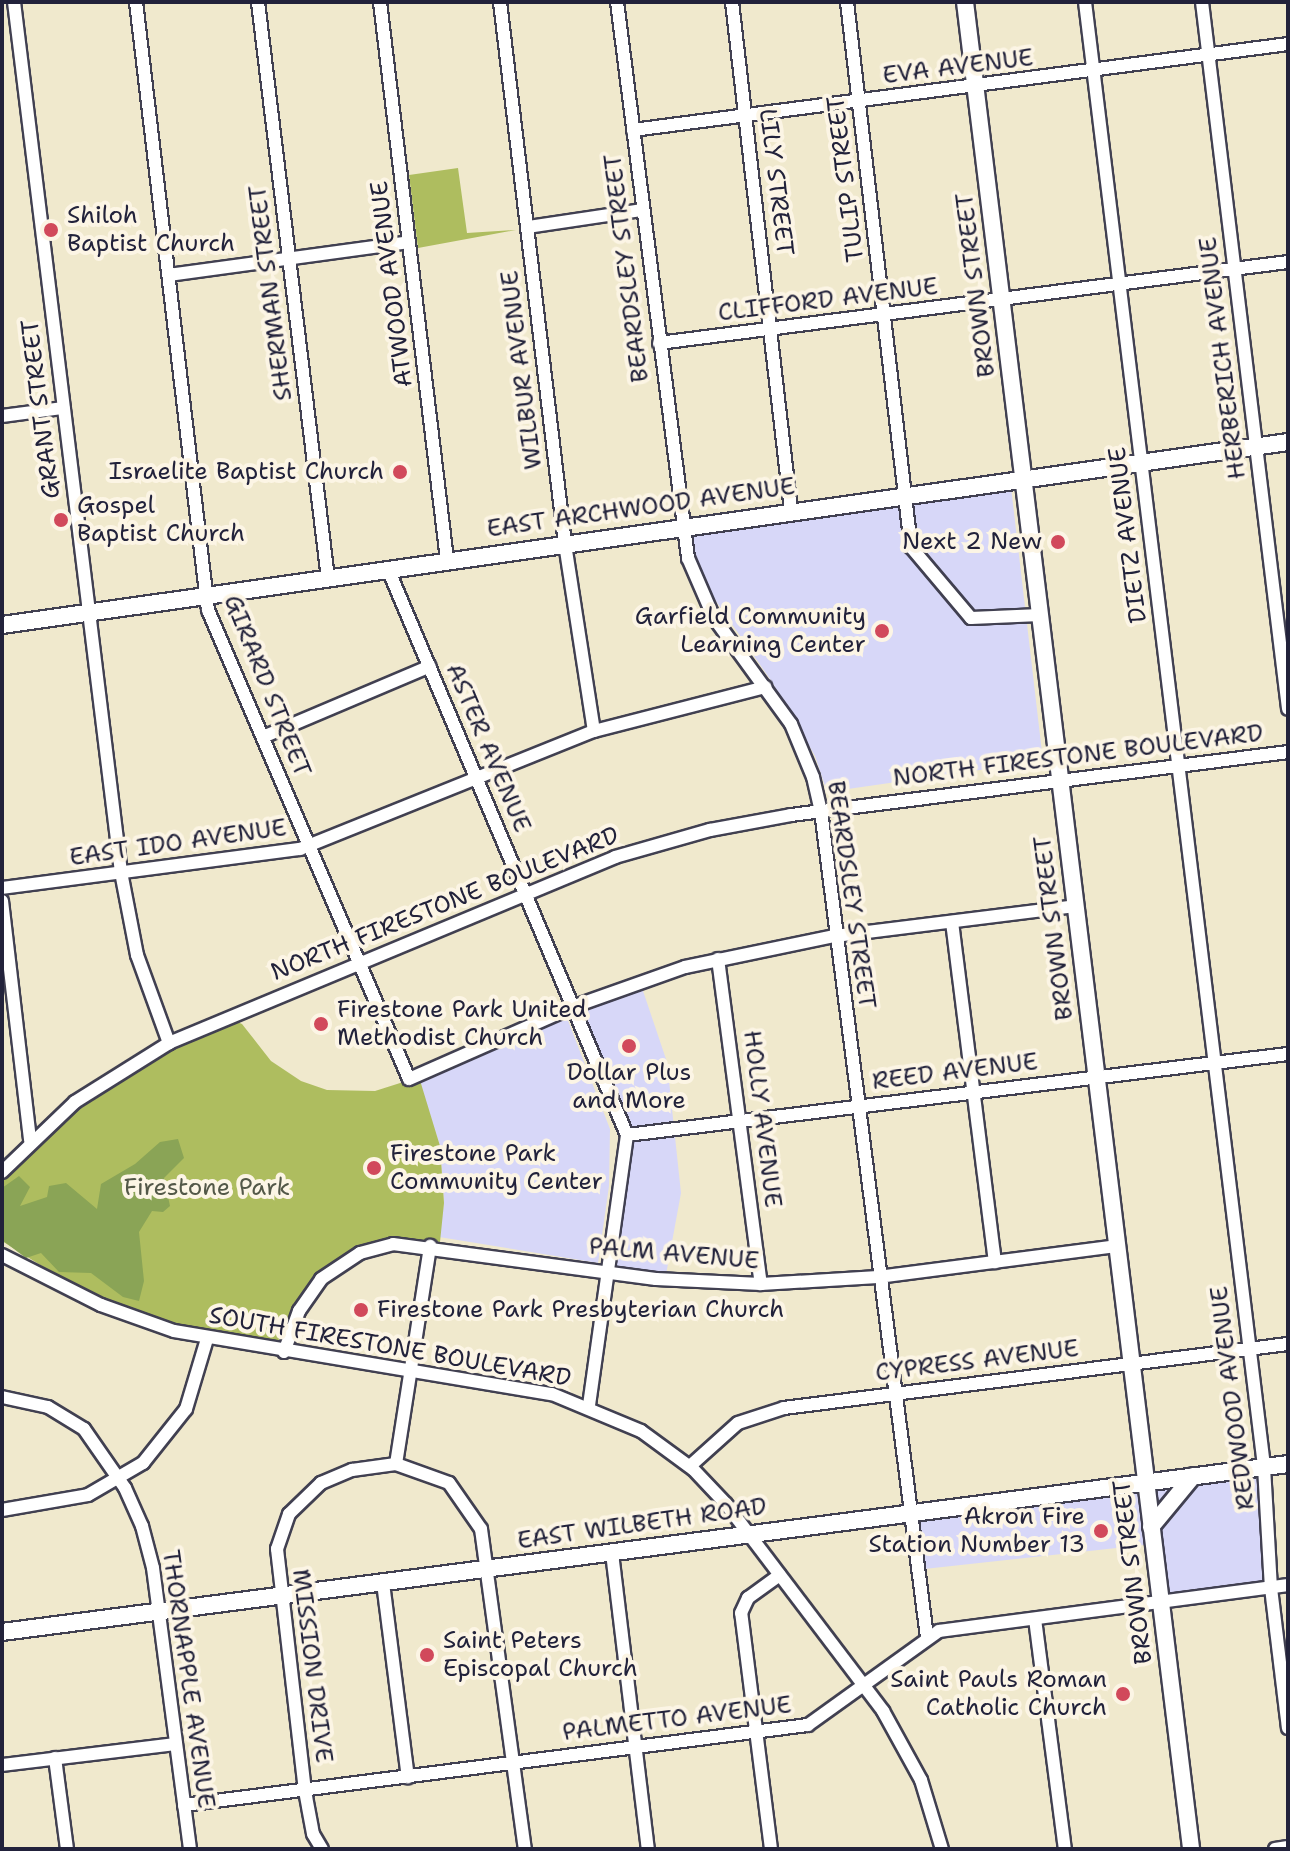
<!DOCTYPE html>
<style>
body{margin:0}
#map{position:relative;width:1290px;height:1851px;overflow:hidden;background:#f0e9cd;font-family:"Shantell Sans",sans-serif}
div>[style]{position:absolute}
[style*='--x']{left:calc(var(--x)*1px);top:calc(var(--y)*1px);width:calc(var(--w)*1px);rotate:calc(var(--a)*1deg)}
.built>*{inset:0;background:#d7d7f8}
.green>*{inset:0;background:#aebd5f}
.forest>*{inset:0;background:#8aa456}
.roads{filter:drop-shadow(2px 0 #414051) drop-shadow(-2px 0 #414051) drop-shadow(0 2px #414051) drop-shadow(0 -2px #414051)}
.minor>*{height:12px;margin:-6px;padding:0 6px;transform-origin:6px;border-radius:6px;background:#fff}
.major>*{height:16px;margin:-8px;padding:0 8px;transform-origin:8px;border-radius:8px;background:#fff}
.dots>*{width:22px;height:22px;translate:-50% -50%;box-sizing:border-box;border:4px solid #fcf5e5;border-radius:50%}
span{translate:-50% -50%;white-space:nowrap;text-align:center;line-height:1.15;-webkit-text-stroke:8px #fcf5e5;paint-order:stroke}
.street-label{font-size:24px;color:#22223b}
.poi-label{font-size:24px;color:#22223b}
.left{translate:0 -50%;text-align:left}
.right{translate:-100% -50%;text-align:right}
.park-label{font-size:24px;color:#535848}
.frame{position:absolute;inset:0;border:4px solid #22223b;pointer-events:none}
</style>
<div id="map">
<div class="built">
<i style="clip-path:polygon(1011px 487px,1043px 761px,827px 792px,815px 756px,772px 682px,702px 581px,690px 533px)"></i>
<i style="clip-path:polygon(640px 982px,667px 1062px,681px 1193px,665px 1280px,608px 1274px,627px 1135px,575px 1006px)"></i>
<i style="clip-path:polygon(567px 1018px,610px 1129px,609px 1186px,598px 1263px,439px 1237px,444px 1203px,440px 1146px,419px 1080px)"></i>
<i style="clip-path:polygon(1264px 1467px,1271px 1588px,1161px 1603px,1153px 1544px,915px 1570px,908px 1513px)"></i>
</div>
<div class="green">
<i style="clip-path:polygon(458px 168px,467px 233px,516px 230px,418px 248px,409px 175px)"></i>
<i style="clip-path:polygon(233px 1020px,242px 1024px,271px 1061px,301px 1081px,327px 1090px,375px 1091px,419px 1077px,440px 1146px,444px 1203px,440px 1242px,386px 1240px,345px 1255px,306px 1287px,277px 1343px,190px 1329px,127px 1309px,69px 1283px,2px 1241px,2px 1178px,41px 1137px,97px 1091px,166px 1050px)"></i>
</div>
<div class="forest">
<i style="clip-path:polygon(178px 1139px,184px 1158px,164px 1178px,170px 1206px,163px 1212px,152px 1211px,139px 1232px,144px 1281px,139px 1301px,123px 1297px,91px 1273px,59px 1272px,41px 1253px,26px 1258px,2px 1240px,2px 1188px,19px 1176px,30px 1187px,20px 1206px,47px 1197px,49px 1186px,66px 1183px,97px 1209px,101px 1184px,135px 1164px,160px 1142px)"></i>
</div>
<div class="roads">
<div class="minor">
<i style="--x:14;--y:2;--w:877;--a:82.99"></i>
<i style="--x:121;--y:872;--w:85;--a:79.1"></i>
<i style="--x:137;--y:955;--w:94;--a:70"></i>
<i style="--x:136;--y:2;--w:612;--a:83.25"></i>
<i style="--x:208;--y:610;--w:510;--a:66.8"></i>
<i style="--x:409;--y:1079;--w:181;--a:-23.7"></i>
<i style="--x:575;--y:1006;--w:117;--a:-19.5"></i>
<i style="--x:685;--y:967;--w:153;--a:-11.7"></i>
<i style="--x:835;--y:936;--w:242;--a:-7.1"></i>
<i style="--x:258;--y:2;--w:581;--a:83.08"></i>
<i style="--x:380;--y:2;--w:562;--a:83.15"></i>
<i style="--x:500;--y:2;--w:546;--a:83.16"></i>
<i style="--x:565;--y:544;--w:189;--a:81.2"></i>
<i style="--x:617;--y:2;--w:561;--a:82.72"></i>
<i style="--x:688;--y:558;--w:65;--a:66.6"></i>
<i style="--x:714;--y:618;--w:131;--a:54"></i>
<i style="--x:791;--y:724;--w:57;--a:67.5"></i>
<i style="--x:813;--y:777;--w:35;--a:77"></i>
<i style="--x:821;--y:811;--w:833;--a:82.69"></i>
<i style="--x:732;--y:2;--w:511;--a:83.38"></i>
<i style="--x:847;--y:2;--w:549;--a:83.3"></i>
<i style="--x:911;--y:547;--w:93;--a:49.8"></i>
<i style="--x:971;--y:618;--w:69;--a:-2.5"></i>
<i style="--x:1085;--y:2;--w:1476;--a:83.03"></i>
<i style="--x:1264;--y:1467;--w:121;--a:86.7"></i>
<i style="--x:1271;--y:1588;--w:141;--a:83.1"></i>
<i style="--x:1202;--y:2;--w:712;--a:83.06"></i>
<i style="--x:633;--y:130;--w:661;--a:-7.48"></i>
<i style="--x:528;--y:227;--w:115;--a:-8.5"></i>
<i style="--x:169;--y:275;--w:242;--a:-7.8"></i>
<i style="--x:659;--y:343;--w:634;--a:-7.34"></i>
<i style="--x:2;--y:416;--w:62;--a:-7.5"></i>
<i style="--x:388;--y:569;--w:614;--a:67.11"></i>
<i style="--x:627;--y:1135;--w:273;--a:98"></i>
<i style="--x:263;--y:737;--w:181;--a:-23"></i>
<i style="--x:2;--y:888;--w:301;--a:-7.5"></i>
<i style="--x:300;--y:849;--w:317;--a:-21.9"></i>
<i style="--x:594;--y:731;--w:177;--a:-14.4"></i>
<i style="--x:2;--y:901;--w:241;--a:83.3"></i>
<i style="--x:952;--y:922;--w:343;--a:82.8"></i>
<i style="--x:718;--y:959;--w:328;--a:82.5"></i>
<i style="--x:627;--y:1135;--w:666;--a:-6.99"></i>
<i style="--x:2;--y:1172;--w:101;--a:-43.8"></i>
<i style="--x:75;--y:1102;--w:111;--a:-32.1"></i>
<i style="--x:169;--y:1043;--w:483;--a:-22.6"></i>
<i style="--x:615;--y:857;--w:99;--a:-15.9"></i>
<i style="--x:710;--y:830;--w:82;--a:-10.5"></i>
<i style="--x:791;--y:815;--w:501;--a:-7.22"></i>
<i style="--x:2;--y:1255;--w:111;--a:26.8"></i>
<i style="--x:101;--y:1305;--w:77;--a:19.6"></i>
<i style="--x:174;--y:1331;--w:383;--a:9.5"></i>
<i style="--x:552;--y:1394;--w:96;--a:22.6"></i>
<i style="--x:641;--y:1431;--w:64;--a:36.2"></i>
<i style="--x:693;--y:1469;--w:48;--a:46.7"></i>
<i style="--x:726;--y:1504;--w:260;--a:52.8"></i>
<i style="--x:883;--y:1711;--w:79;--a:61.2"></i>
<i style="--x:921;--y:1780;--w:72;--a:73.1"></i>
<i style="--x:284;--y:1352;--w:44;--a:-69.9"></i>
<i style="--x:299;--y:1311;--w:39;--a:-55"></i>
<i style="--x:321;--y:1279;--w:47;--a:-33.7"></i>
<i style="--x:360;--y:1253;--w:34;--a:-15"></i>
<i style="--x:393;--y:1244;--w:265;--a:7.6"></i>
<i style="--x:656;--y:1279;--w:105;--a:2.7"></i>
<i style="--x:761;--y:1284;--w:117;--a:-3.4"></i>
<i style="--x:878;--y:1277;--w:240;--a:-7.4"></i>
<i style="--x:2;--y:1397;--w:47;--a:12.3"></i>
<i style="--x:48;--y:1407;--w:42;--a:31.4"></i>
<i style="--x:84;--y:1429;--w:72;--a:55.2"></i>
<i style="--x:125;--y:1488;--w:42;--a:65.9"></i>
<i style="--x:142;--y:1526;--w:43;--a:75.3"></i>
<i style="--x:153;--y:1568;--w:283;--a:82.5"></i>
<i style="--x:396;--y:1464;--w:221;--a:-81.1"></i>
<i style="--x:690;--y:1466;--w:64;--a:-41.9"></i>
<i style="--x:738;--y:1423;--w:48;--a:-18.1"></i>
<i style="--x:784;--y:1408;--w:508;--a:-7.24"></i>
<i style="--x:2;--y:1510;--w:87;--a:-9.9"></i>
<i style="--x:88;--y:1495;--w:64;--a:-30.2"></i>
<i style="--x:143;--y:1463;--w:69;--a:-51.5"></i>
<i style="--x:186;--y:1409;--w:73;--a:-73.3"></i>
<i style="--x:612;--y:1553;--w:298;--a:83.1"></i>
<i style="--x:383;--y:1583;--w:196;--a:82.7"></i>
<i style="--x:1035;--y:1619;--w:232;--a:82.6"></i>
<i style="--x:55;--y:1758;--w:92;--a:82.5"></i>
<i style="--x:2;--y:1765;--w:175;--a:-6.9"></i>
<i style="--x:184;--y:1805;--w:629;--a:-7.31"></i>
<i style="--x:808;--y:1725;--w:161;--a:-35.7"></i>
<i style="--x:939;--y:1631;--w:352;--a:-7.5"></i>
<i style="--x:322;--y:1849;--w:17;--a:-121"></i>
<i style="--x:313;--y:1834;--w:44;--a:-100.5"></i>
<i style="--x:305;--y:1791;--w:244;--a:-96.6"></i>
<i style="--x:277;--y:1549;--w:37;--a:-71"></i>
<i style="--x:289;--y:1514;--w:45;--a:-44.1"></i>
<i style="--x:321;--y:1483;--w:34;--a:-23"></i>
<i style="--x:352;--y:1470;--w:44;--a:-7.8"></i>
<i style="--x:396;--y:1464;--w:56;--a:19.7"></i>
<i style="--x:449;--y:1483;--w:56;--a:55.2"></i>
<i style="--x:481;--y:1529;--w:323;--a:82.2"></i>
<i style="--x:771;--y:1849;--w:238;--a:-97.2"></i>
<i style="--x:741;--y:1613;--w:17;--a:-65"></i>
<i style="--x:748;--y:1598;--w:39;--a:-36"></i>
<i style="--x:1275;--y:1849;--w:13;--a:-9"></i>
</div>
<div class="major">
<i style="--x:965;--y:2;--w:1861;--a:83.02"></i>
<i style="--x:2;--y:625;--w:1299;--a:-8.1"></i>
<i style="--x:1151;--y:1527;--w:66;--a:-50.5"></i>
<i style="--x:2;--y:1632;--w:1297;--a:-7.44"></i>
</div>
</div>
<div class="dots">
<i style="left:51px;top:230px;background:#d1495b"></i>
<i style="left:400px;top:472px;background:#d1495b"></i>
<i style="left:61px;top:520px;background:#d1495b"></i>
<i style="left:1058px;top:542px;background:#d1495b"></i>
<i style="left:882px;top:631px;background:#d1495b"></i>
<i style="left:321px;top:1024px;background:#d1495b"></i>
<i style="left:629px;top:1046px;background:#d1495b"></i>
<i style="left:374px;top:1168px;background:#d1495b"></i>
<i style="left:361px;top:1310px;background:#d1495b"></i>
<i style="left:1101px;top:1531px;background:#d1495b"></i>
<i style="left:427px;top:1655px;background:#d1495b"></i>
<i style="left:1123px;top:1694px;background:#d1495b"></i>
</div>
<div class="street-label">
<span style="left:958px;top:67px;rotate:-7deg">EVA AVENUE</span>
<span style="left:846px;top:179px;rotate:-97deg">TULIP STREET</span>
<span style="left:776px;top:182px;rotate:83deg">LILY STREET</span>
<span style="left:627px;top:268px;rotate:-97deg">BEARDSLEY STREET</span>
<span style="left:392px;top:284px;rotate:-97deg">ATWOOD AVENUE</span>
<span style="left:976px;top:285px;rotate:-97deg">BROWN STREET</span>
<span style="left:271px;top:293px;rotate:-97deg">SHERMAN STREET</span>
<span style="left:828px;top:300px;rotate:-7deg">CLIFFORD AVENUE</span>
<span style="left:1223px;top:358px;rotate:-97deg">HERBERICH AVENUE</span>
<span style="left:522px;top:370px;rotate:-97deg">WILBUR AVENUE</span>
<span style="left:41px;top:409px;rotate:-97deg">GRANT STREET</span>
<span style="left:641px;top:508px;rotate:-8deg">EAST ARCHWOOD AVENUE</span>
<span style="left:1128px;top:535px;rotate:-97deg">DIETZ AVENUE</span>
<span style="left:267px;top:686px;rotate:68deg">GIRARD STREET</span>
<span style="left:488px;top:748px;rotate:67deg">ASTER AVENUE</span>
<span style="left:1078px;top:756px;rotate:-7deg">NORTH FIRESTONE BOULEVARD</span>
<span style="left:178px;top:843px;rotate:-8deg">EAST IDO AVENUE</span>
<span style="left:851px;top:895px;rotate:82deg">BEARDSLEY STREET</span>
<span style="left:445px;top:904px;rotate:-22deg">NORTH FIRESTONE BOULEVARD</span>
<span style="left:1054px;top:928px;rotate:-97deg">BROWN STREET</span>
<span style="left:955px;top:1072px;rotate:-7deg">REED AVENUE</span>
<span style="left:762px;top:1119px;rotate:83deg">HOLLY AVENUE</span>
<span style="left:674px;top:1254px;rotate:5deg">PALM AVENUE</span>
<span style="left:390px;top:1347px;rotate:10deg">SOUTH FIRESTONE BOULEVARD</span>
<span style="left:977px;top:1361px;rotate:-7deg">CYPRESS AVENUE</span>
<span style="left:1233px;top:1398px;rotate:-97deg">REDWOOD AVENUE</span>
<span style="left:642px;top:1524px;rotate:-8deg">EAST WILBETH ROAD</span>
<span style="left:1133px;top:1572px;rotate:-97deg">BROWN STREET</span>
<span style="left:312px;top:1666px;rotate:83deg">MISSION DRIVE</span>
<span style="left:188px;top:1679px;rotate:82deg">THORNAPPLE AVENUE</span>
<span style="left:677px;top:1719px;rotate:-7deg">PALMETTO AVENUE</span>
</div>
<div class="poi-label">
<span class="left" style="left:67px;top:230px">Shiloh<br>Baptist Church</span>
<span class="right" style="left:384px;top:472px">Israelite Baptist Church</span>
<span class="left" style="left:77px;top:520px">Gospel<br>Baptist Church</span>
<span class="right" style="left:1042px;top:542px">Next 2 New</span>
<span class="right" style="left:866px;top:631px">Garfield Community<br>Learning Center</span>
<span class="left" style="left:337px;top:1024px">Firestone Park United<br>Methodist Church</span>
<span style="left:629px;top:1087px">Dollar Plus<br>and More</span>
<span class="left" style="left:390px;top:1168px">Firestone Park<br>Community Center</span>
<span class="left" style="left:377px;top:1310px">Firestone Park Presbyterian Church</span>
<span class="right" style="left:1085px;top:1531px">Akron Fire<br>Station Number 13</span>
<span class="left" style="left:443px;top:1655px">Saint Peters<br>Episcopal Church</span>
<span class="right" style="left:1107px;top:1694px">Saint Pauls Roman<br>Catholic Church</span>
</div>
<div class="park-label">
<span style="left:207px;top:1188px">Firestone Park</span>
</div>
<div class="frame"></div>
</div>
